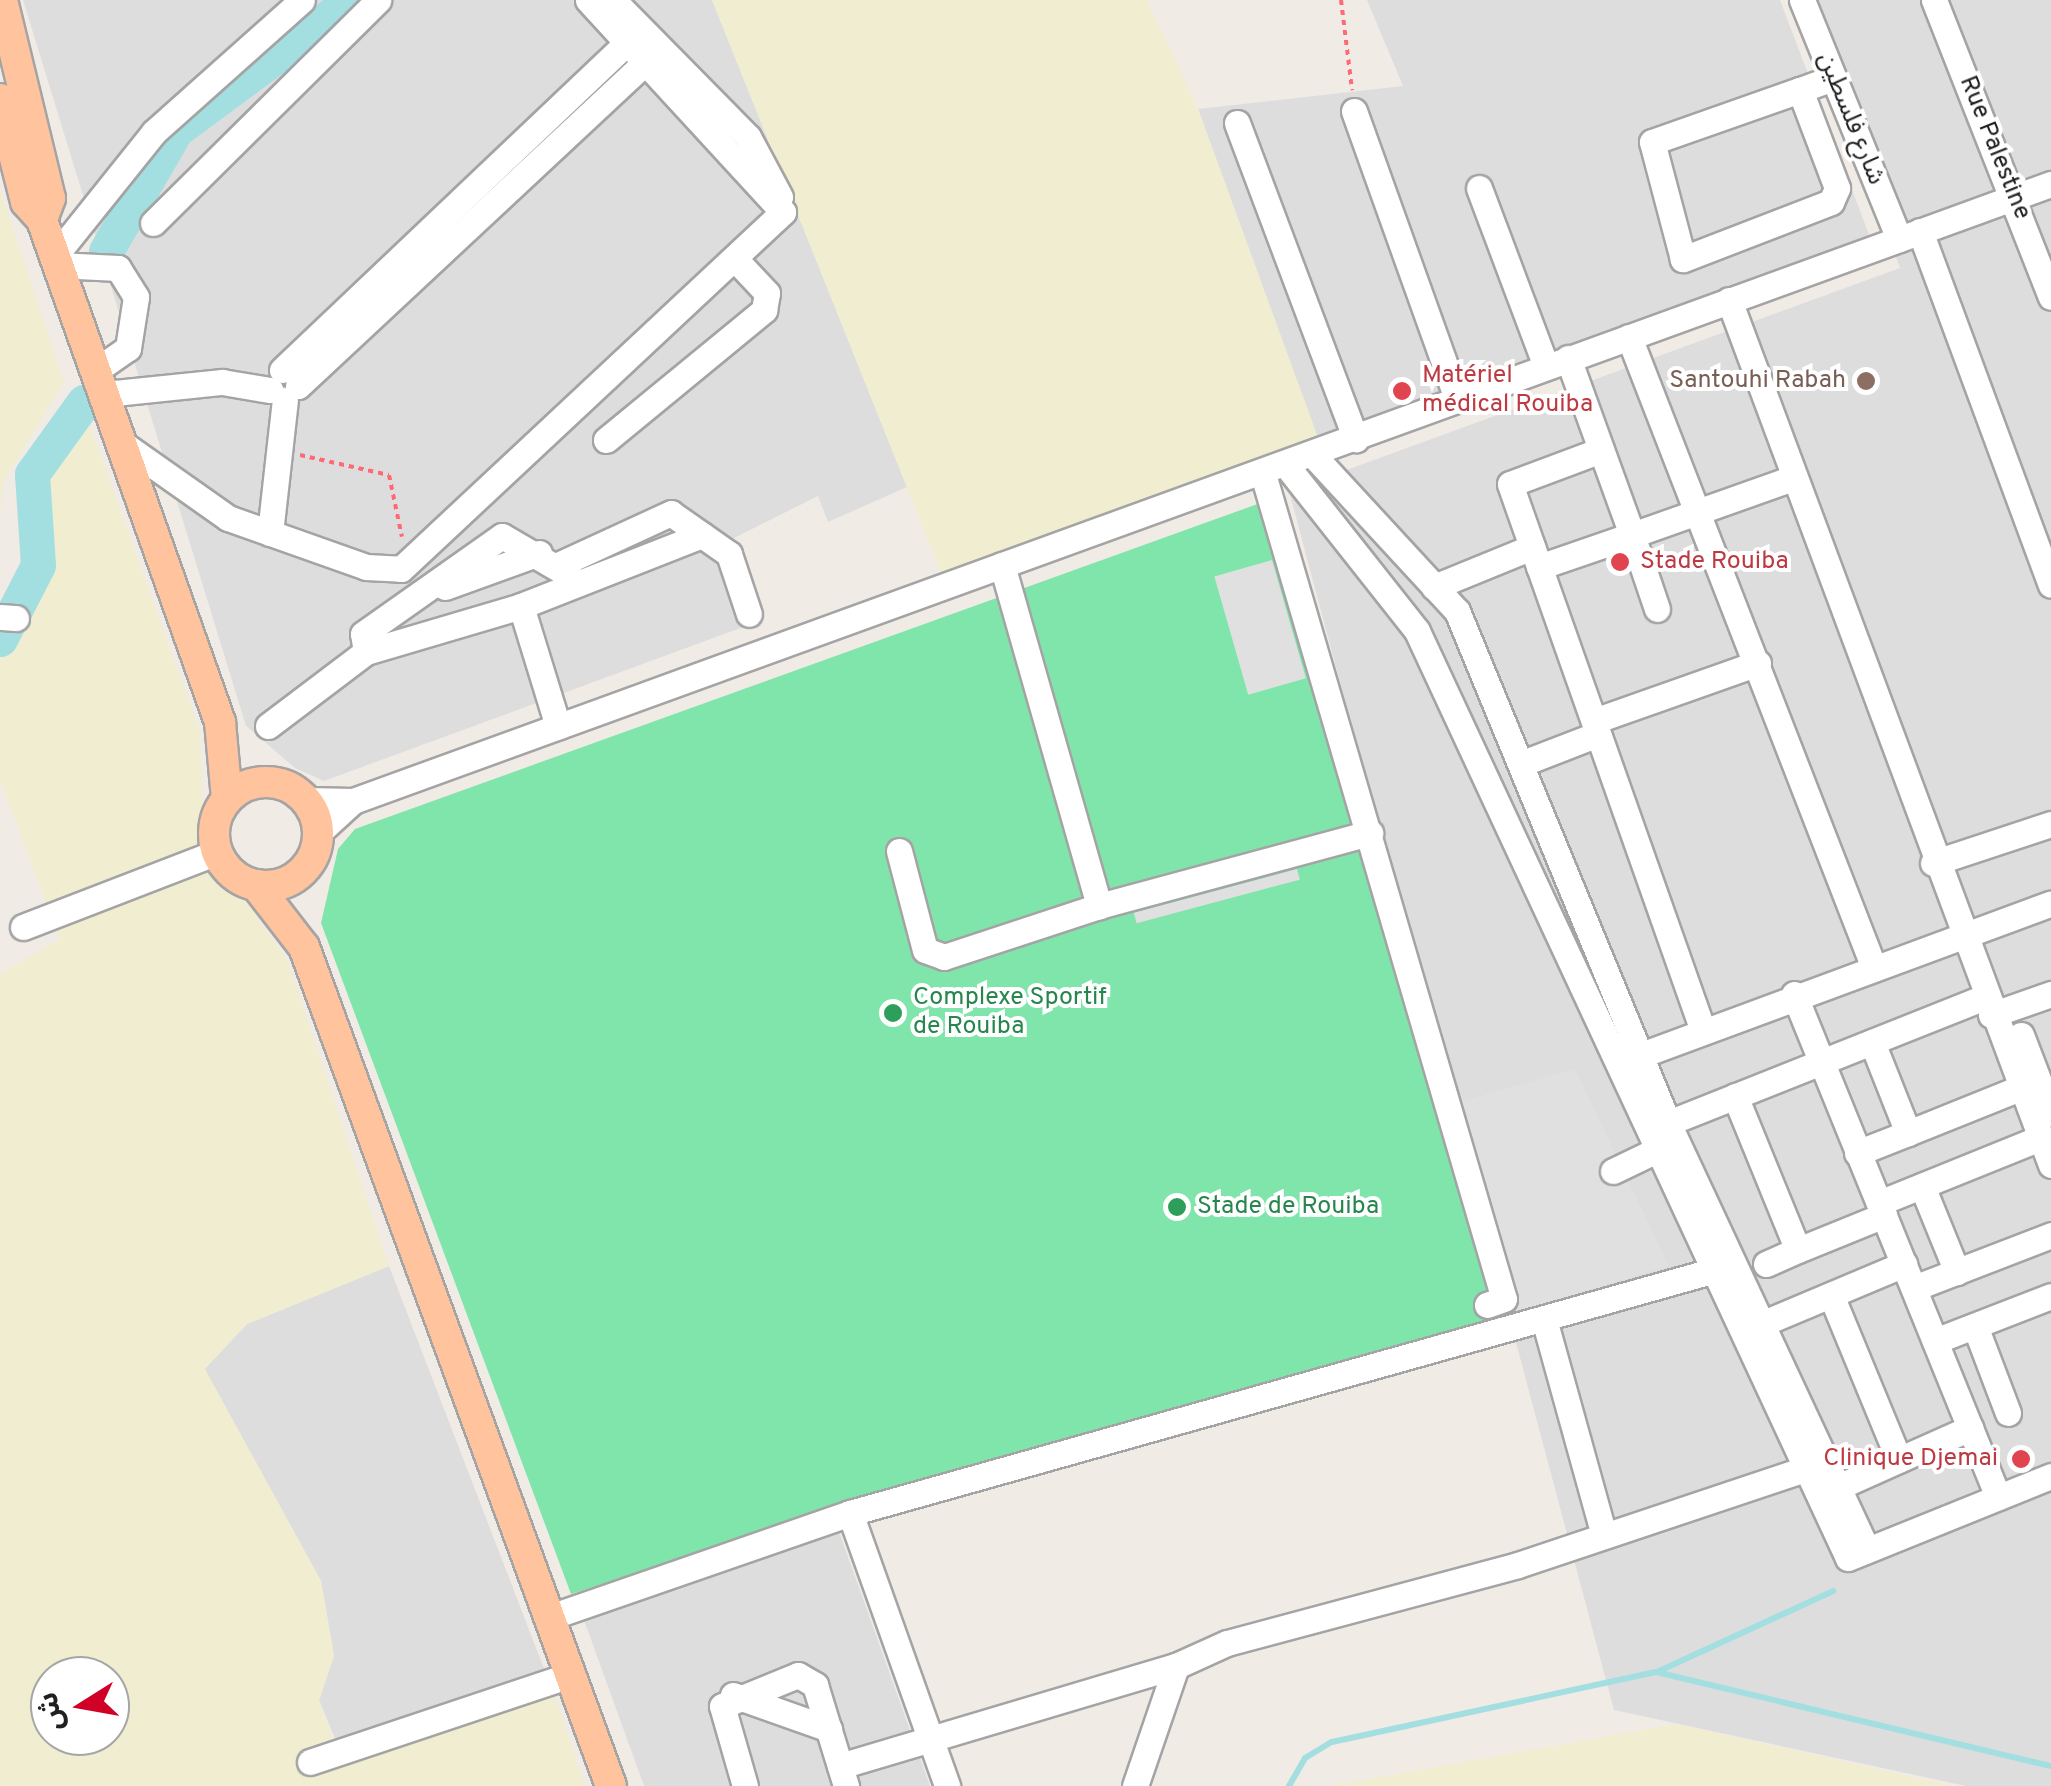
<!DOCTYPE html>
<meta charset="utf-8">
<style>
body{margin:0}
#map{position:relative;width:2051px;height:1786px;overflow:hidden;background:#f1ebe6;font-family:Overpass,"Noto Sans Arabic",sans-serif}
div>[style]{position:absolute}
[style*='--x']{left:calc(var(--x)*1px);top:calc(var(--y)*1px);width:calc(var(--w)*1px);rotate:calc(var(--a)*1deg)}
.residential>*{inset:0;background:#dedddd}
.farmland>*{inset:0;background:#f1edd0}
.pitch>*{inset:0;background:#7fe5ab}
.parking>*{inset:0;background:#e0e0e0;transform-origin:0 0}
.stream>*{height:6px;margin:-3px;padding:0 3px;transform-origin:3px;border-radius:3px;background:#a3dfe1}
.river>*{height:35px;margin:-17.5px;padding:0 17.5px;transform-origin:17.5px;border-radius:17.5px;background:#a3dfe1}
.path>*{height:4px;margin-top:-2px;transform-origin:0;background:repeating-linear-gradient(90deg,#ff6975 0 5px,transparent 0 10px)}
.roads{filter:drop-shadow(2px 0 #a4a4a4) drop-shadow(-2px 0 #a4a4a4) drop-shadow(0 2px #a4a4a4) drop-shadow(0 -2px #a4a4a4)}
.minor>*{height:25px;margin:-12.5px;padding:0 12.5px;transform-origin:12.5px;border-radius:12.5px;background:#fff}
.major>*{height:30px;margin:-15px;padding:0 15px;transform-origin:15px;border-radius:15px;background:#ffc39d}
.major>.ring{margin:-15px;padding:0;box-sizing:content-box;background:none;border:30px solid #ffc39d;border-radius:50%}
.dots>*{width:28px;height:28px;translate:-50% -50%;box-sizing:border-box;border:5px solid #fff;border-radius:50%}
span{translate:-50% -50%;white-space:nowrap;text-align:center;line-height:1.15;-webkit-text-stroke:8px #fff;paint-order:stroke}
.street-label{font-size:25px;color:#202020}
.health-label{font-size:25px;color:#be3a42}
.left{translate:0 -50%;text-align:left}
.right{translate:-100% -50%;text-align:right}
.education-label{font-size:25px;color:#785e54}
.leisure-label{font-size:25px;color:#27864d}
.north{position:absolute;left:30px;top:1656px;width:100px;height:100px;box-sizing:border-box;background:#fff;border:2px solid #a6a6a6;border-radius:50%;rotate:259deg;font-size:28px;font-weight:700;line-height:40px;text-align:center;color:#202020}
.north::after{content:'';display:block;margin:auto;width:35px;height:45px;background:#d00026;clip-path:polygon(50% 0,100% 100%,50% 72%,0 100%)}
</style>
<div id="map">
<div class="residential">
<i style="clip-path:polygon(23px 0,712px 0,907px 487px,828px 522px,818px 496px,716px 547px,746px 626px,324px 781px,295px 768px,246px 726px)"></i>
<i style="clip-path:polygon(1367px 0,1780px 0,1873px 245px,1318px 438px,1198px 109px,1403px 86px)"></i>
<i style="clip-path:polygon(1805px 0,2051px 0,2051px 1786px,1966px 1786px,1614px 1710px,1289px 491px,1900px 268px)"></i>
<i style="clip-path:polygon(389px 1266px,553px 1692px,341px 1753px,319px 1700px,334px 1656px,321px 1581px,204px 1369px,247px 1324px)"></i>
<i style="clip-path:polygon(838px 1529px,930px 1786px,644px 1786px,584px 1620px)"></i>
</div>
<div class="farmland">
<i style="clip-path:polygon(712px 0,1147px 0,1198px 109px,1318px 438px,942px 575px)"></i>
<i style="clip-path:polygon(0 189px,64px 382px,4px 481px,0 518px)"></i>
<i style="clip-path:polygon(evenodd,87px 418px,200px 732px,204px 843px,288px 961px,389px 1266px,247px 1324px,205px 1369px,321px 1581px,334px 1656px,319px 1700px,338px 1753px,553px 1692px,585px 1786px,0 1786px,0 974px,60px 939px,0 780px,0 652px,56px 548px,45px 487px,87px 418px,50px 1676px,110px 1676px,110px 1736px,50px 1736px,50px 1676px)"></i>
<i style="clip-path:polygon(1677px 1724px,1953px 1786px,1330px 1786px,1676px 1724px)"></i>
</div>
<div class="pitch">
<i style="clip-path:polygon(1277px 497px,1516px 1312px,945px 1475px,571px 1594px,321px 923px,338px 849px,355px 829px)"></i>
</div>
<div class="parking">
<i style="left:1272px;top:560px;width:123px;height:60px;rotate:74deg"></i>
<i style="left:1297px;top:869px;width:11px;height:169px;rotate:75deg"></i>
<i style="clip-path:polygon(1575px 1069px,1669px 1266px,1516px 1312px,1457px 1103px)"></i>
</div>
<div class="stream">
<i style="--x:1657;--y:1672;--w:194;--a:-24.7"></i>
<i style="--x:1289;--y:1786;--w:32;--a:-60"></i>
<i style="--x:1305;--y:1758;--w:31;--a:-31"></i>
<i style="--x:1332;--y:1742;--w:331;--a:-12.2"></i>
<i style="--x:1656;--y:1672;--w:406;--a:13.4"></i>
</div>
<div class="river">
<i style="--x:106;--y:251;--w:140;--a:-60"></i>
<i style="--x:176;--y:130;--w:219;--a:-36.5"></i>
<i style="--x:0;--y:639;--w:83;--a:-62.8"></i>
<i style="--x:38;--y:565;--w:91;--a:-93.8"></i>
<i style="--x:32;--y:474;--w:89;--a:-54.2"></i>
</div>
<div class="path">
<i style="--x:1341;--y:0;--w:91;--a:83"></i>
<i style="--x:300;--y:455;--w:91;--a:12.7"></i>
<i style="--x:389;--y:475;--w:63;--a:78.2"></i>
</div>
<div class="roads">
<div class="minor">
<i style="--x:588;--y:0;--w:288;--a:47.4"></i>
<i style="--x:613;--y:0;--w:192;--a:45.4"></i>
<i style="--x:748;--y:137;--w:68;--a:61.9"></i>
<i style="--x:1802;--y:0;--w:258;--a:67.9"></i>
<i style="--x:1934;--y:0;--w:319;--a:68.5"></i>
<i style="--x:1800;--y:90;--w:105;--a:69.3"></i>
<i style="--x:1837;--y:188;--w:15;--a:113"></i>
<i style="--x:1831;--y:202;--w:159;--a:158.9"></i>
<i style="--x:1683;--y:259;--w:121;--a:-104.8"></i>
<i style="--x:1652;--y:142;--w:157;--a:-19.4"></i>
<i style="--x:1800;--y:90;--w:35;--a:-20"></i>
<i style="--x:1354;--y:111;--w:305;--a:70.3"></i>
<i style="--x:1237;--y:123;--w:338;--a:69.4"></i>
<i style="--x:1479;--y:188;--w:190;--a:69.4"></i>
<i style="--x:153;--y:223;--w:317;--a:-44.7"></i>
<i style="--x:1920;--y:231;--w:377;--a:69.7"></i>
<i style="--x:54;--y:257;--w:160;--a:-51.3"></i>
<i style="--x:154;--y:132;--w:198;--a:-41.7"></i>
<i style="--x:57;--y:265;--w:61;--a:2.8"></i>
<i style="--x:118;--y:268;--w:34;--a:58"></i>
<i style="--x:136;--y:297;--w:52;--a:98.9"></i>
<i style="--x:128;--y:348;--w:39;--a:145"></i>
<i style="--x:1729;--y:300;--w:923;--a:69.58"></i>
<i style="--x:1629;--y:337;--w:677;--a:68.78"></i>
<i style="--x:1568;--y:358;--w:188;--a:70.1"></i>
<i style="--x:1632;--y:535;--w:171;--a:-19.5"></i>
<i style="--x:282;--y:370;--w:495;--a:-43.5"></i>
<i style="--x:298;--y:386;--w:494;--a:-43"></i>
<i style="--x:105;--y:394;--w:118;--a:-5.9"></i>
<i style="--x:222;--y:382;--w:49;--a:9.5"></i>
<i style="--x:606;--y:440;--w:205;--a:-39.4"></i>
<i style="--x:764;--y:310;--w:17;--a:-80"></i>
<i style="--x:767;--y:293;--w:47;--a:-133.3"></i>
<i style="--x:123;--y:444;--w:128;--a:35.2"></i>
<i style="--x:228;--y:518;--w:146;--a:19.5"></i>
<i style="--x:366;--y:567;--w:35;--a:3"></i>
<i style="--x:401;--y:569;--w:523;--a:-43.06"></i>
<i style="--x:1601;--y:450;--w:97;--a:159.5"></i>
<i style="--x:1510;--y:484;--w:577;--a:70.56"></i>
<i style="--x:1312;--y:454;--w:214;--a:47.3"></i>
<i style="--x:1457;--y:611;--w:554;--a:67.6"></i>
<i style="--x:1668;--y:1123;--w:471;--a:65"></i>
<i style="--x:1286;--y:465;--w:211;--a:51.7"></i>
<i style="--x:1417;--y:631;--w:1022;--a:65.06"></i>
<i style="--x:1848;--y:1558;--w:219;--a:-22"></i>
<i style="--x:1263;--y:474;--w:859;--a:73.72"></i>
<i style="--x:1504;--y:1299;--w:18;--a:161"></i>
<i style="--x:270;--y:533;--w:134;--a:-83.6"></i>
<i style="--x:702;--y:535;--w:33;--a:35"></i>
<i style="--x:729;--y:554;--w:63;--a:71.6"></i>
<i style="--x:1002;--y:565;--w:355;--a:74.1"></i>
<i style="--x:1099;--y:906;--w:281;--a:-15.1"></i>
<i style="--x:1539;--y:567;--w:98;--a:-19"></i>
<i style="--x:1632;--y:535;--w:78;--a:71.3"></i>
<i style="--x:445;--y:587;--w:100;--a:-19.9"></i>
<i style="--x:1434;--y:587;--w:106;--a:-22.2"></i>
<i style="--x:521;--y:606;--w:126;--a:72.9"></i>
<i style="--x:0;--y:617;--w:16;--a:4"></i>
<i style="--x:366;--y:652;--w:18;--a:-99"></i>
<i style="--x:363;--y:634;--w:170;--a:-35.2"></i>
<i style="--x:502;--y:536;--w:78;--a:30.2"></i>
<i style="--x:1594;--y:721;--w:174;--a:-19.5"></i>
<i style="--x:268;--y:726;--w:123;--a:-37.1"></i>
<i style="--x:366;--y:652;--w:162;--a:-16.5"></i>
<i style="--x:521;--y:606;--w:194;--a:-21.4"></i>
<i style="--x:702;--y:535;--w:38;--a:-145"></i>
<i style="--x:671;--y:513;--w:124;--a:155.3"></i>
<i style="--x:1523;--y:763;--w:80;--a:-21.1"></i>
<i style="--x:306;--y:800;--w:47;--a:1.2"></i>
<i style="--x:353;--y:801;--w:1807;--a:-19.97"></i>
<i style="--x:318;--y:833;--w:47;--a:-42.4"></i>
<i style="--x:899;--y:851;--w:102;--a:75.3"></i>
<i style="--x:925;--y:950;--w:20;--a:20"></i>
<i style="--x:944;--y:957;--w:163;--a:-18.2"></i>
<i style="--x:1933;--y:863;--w:124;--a:-18.3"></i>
<i style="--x:23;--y:927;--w:208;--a:-21.1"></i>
<i style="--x:1794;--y:994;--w:543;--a:67.92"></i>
<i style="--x:1991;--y:1015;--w:64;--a:-19.3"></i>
<i style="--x:2021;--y:1035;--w:84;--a:69"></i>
<i style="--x:1872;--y:1042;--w:98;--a:68.4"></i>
<i style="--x:1908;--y:1133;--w:121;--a:-21.9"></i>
<i style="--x:1625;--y:1061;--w:454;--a:-20.3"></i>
<i style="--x:1735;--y:1096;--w:166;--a:67.8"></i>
<i style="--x:1798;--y:1250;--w:93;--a:-22.1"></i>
<i style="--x:1668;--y:1123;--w:340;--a:-21.7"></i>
<i style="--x:1857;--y:1153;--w:55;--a:-21.4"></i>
<i style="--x:1613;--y:1171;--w:51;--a:-25.6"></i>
<i style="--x:1922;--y:1186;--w:93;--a:67.9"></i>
<i style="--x:1879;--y:1203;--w:174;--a:-22"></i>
<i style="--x:1766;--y:1264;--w:35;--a:-24"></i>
<i style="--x:1914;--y:1288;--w:147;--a:-21.1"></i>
<i style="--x:1831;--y:1295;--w:178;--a:67.6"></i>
<i style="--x:1544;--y:1319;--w:224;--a:74.5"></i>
<i style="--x:1766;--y:1322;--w:150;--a:-22.8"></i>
<i style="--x:1975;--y:1326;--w:93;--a:69.2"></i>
<i style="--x:1935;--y:1341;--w:124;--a:-21.2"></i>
<i style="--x:1838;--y:1487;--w:145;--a:-24.1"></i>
<i style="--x:850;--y:1513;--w:290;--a:70.4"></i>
<i style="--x:550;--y:1617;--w:318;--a:-19.1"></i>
<i style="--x:850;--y:1513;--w:898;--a:-15.69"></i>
<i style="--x:733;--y:1695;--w:102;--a:19.5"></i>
<i style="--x:310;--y:1762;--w:274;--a:-18.5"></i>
<i style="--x:840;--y:1766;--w:351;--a:-16.6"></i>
<i style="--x:745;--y:1786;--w:83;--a:-106"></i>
<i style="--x:722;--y:1706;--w:82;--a:-22.2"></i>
<i style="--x:798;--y:1675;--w:20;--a:30"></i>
<i style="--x:815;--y:1685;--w:106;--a:72.9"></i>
<i style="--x:1135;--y:1786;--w:127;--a:-71.1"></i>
<i style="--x:1176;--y:1666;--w:56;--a:-24.3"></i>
<i style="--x:1227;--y:1643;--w:301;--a:-15"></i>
<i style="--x:1518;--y:1565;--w:303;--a:-18.5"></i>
</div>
<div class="major">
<i style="--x:2;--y:0;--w:204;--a:76.4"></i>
<i style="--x:50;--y:198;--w:23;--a:110"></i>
<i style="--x:0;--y:99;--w:106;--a:75.8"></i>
<i style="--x:26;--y:202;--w:24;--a:48"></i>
<i style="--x:42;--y:220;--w:533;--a:70.48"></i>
<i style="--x:220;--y:722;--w:77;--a:84.8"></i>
<i class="ring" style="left:214px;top:782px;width:74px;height:74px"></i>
<i style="--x:256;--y:885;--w:78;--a:52.3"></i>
<i style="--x:304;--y:947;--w:893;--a:69.9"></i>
</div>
</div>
<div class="dots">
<i style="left:1866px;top:381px;background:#8d6e63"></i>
<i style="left:1402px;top:391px;background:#e0444e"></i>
<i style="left:1620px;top:562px;background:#e0444e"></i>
<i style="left:893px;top:1013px;background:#2e9e5b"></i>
<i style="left:1177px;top:1207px;background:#2e9e5b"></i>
<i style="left:2021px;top:1459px;background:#e0444e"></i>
</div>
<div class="street-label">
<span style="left:1850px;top:119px;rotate:68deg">شارع فلسطين</span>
<span style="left:1994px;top:148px;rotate:68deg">Rue Palestine</span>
</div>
<div class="health-label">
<span class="left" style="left:1422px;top:391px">Matériel<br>médical Rouiba</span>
<span class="left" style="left:1640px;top:562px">Stade Rouiba</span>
<span class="right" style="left:1998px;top:1459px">Clinique Djemai</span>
</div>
<div class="education-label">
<span class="right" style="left:1846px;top:381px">Santouhi Rabah</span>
</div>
<div class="leisure-label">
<span class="left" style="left:913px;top:1013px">Complexe Sportif<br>de Rouiba</span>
<span class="left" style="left:1197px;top:1207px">Stade de Rouiba</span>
</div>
<div class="north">ش</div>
</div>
